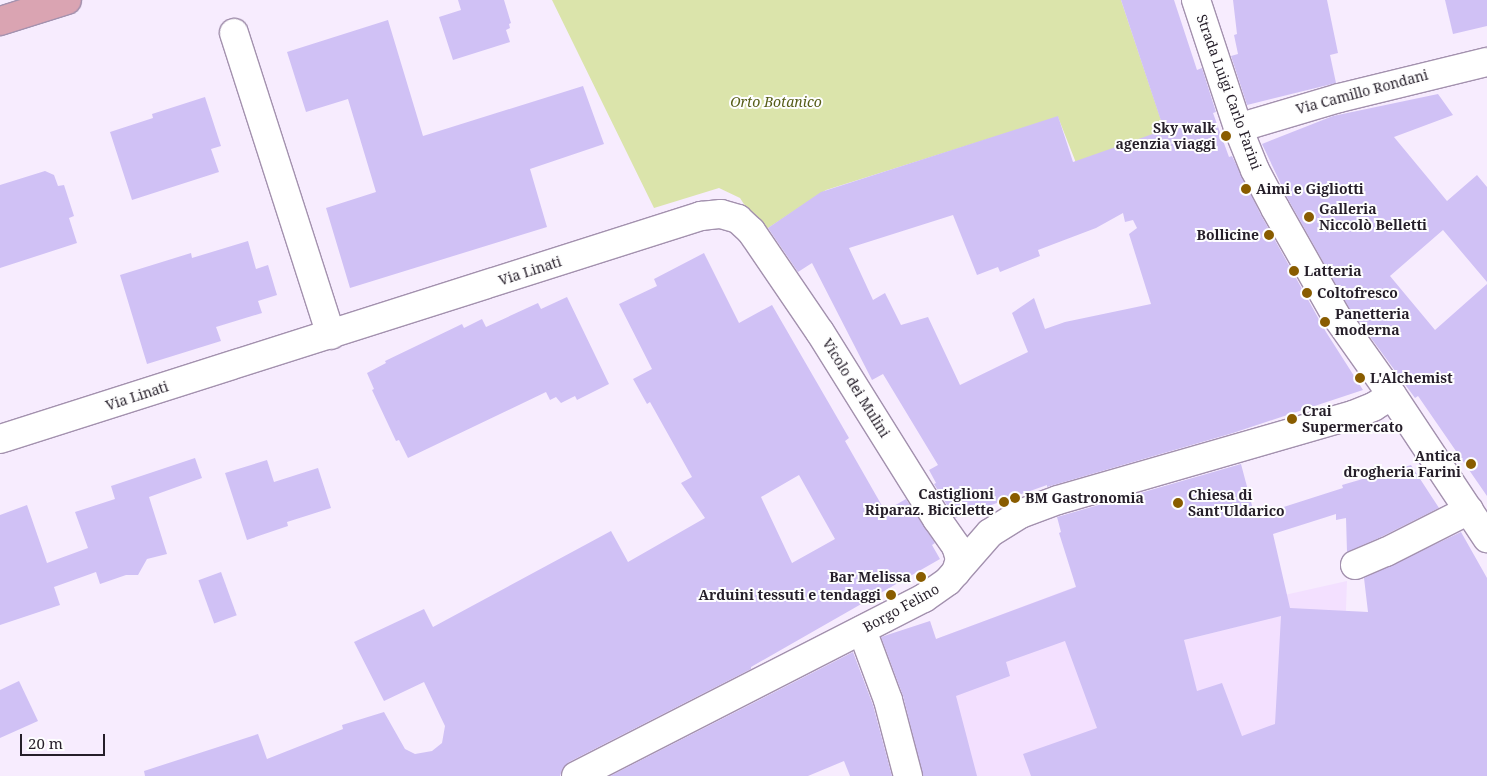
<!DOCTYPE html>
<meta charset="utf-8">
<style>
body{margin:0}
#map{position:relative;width:1487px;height:776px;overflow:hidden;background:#f7ecfe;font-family:"Noto Serif",serif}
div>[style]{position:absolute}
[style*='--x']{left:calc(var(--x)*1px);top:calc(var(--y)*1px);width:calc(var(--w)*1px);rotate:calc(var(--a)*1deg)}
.built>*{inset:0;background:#f3e0ff}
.green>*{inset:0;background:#dbe4ab}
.building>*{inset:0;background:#d0c1f5;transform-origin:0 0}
.roads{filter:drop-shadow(1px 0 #a391ae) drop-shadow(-1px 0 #a391ae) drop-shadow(0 1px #a391ae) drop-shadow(0 -1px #a391ae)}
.minor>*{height:28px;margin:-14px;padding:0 14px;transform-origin:14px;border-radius:14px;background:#fff}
.major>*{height:28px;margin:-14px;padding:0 14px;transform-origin:14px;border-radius:14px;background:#daa4b2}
.dots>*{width:14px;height:14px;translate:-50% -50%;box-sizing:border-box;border:2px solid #fefefe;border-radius:50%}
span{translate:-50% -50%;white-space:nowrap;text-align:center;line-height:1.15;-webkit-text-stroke:4px #fefefe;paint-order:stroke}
.street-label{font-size:14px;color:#251e29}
.park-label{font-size:14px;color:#565d18;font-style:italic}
.poi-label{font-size:14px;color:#251e29;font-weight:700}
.right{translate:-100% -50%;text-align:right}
.left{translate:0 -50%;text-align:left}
.scale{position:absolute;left:20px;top:734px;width:85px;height:22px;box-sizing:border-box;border:2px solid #251e29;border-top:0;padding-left:6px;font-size:15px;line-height:18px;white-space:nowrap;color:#251e29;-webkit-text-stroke:4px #fefefe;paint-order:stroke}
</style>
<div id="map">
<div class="built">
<i style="clip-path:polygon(1163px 560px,1185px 640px,1263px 620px,1258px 601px,1347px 581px,1340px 776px,929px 776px,885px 636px,930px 621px,936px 639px,1093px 580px)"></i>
</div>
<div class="green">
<i style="clip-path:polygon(552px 0,1121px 0,1165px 132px,1089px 196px,1058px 117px,826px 190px,762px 232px,740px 198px,719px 188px,654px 208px)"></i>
</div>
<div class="building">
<i style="clip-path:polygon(458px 0,504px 0,511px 23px,509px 24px,510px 28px,506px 30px,510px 42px,453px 60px,439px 17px,461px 10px)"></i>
<i style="clip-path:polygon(evenodd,1121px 0,1174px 0,1197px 70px,1202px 68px,1216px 112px,1213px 113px,1229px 157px,1232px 156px,1261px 215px,1326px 332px,1363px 390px,1233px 433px,1047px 487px,1047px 485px,955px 518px,934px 484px,936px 483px,929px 470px,938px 465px,883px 374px,872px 380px,812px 263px,798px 272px,768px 228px,821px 192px,1058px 116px,1073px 162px,1164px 130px,1121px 0,1123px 213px,1125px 222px,1133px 220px,1137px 228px,1129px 234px,1151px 304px,1065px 322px,1045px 329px,1034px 298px,1012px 313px,1028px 352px,960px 385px,928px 317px,901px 325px,885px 293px,873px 300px,849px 248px,953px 215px,977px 275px,998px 267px,1000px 272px,1040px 256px,1038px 250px,1096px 228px,1123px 213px)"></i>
<i style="clip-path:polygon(1233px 0,1327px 0,1338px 53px,1330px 55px,1336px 83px,1247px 105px,1231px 56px,1238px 54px,1234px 35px,1237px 34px)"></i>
<i style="clip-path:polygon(1445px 0,1487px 0,1487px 26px,1453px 34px)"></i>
<i style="clip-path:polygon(388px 20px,423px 136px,583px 86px,604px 144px,530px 169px,547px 227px,350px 288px,326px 208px,376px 192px,348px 99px,306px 112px,287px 52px)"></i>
<i style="clip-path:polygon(1438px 94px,1453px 115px,1394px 137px,1447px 201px,1477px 175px,1487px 187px,1487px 282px,1443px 230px,1390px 276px,1435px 330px,1487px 284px,1487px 496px,1418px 396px,1415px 398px,1349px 308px,1289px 201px,1262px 144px,1333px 116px)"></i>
<i style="clip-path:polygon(205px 97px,221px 146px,211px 149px,219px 172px,132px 200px,110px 132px,153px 118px,152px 114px)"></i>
<i style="clip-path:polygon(45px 171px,54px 175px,58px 186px,64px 185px,74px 216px,69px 218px,77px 243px,0 268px,0 185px)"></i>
<i style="clip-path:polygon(248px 241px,256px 269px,268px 265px,277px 295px,258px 301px,262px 313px,216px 327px,221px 341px,147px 364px,120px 275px,191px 253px,192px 258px)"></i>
<i style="clip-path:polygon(evenodd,704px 253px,739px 323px,772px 305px,849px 438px,845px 441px,885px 511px,906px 499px,935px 543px,932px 545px,940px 559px,751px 667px,751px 669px,569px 762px,563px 768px,560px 776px,145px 776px,144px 771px,258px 734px,267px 759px,343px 729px,342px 725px,384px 712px,405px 749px,415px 754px,432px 751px,442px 743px,445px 726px,424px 682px,384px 701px,354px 642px,424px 609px,433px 627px,611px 531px,628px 562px,705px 518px,681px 483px,692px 477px,650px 402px,647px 404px,633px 379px,652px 369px,619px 304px,657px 286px,654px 279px,704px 253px,799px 475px,835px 539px,792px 563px,761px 497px,799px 475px)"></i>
<i style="clip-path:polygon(567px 297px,609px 384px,577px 400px,575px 396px,561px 403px,556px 397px,550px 400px,546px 392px,408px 458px,399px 440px,396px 441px,372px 390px,374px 389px,367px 373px,386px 363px,385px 361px,462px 324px,464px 328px,482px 319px,486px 327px,538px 303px,541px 309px)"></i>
<i style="clip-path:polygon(195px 458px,202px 478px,149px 497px,167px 554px,147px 559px,138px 575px,126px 575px,100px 584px,96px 572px,54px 587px,60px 605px,0 625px,0 515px,27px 505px,47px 563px,88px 548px,75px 512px,115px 499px,111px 486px)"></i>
<i style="clip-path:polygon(267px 460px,274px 482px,318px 468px,331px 508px,287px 522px,288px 526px,247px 540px,225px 473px)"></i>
<i style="clip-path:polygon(evenodd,1241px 464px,1254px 513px,1267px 509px,1268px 512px,1343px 488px,1342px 485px,1411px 465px,1439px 508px,1379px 538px,1347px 552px,1346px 518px,1336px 520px,1336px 514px,1273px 534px,1290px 608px,1368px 612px,1364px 578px,1461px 532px,1487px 578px,1487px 776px,1031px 776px,1023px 754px,1097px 728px,1065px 641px,1006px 662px,1010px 676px,956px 696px,977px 776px,923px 776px,903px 696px,881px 637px,930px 621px,936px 639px,1076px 587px,1059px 533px,1061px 532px,1057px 517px,1241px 464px,1281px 616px,1275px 724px,1242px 736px,1222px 683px,1197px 691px,1184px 640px,1281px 616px)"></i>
<i style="left:221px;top:572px;width:46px;height:24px;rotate:70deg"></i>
<i style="clip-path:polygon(853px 652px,873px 705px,892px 776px,850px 776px,844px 761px,808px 776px,610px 776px)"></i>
<i style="clip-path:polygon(19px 681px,38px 721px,0 738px,0 690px)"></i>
</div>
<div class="roads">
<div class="minor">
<i style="--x:1196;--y:0;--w:135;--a:71.8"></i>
<i style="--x:1238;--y:128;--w:45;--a:68"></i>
<i style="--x:1255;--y:170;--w:43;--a:62.2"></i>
<i style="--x:1275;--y:208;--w:124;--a:60.5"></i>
<i style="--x:1336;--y:316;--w:97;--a:54.7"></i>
<i style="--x:1392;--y:395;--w:172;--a:56.4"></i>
<i style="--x:234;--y:33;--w:317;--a:72.2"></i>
<i style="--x:1238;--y:128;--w:105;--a:-16.5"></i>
<i style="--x:1339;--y:98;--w:152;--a:-13.7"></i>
<i style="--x:0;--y:439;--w:736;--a:-17.65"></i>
<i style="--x:701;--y:216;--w:20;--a:-6"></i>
<i style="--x:721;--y:214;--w:18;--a:16"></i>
<i style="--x:738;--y:219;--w:18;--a:43"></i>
<i style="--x:751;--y:231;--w:122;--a:55.7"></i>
<i style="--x:820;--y:332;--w:221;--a:58"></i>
<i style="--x:937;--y:519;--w:33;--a:55"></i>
<i style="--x:956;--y:546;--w:14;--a:73"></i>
<i style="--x:960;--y:559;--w:14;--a:107"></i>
<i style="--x:1355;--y:565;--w:34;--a:-23"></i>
<i style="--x:1386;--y:552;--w:93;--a:-26.8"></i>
<i style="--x:862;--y:630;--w:75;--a:69.6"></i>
<i style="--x:888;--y:700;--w:79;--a:75.3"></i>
<i style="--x:576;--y:776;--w:391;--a:-27.1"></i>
<i style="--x:924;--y:598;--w:29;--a:-35"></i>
<i style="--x:948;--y:581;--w:64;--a:-48.8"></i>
<i style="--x:990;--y:533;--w:36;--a:-32"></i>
<i style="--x:1020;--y:514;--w:40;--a:-20.2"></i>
<i style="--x:1058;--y:500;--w:307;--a:-16.1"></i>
<i style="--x:1353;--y:415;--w:22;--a:-22"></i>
<i style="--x:1373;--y:407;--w:22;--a:-32"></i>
</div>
<div class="major">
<i style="--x:0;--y:21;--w:70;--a:-17.4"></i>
</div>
</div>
<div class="dots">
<i style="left:1226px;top:136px;background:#895c00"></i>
<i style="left:1246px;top:189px;background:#895c00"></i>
<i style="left:1309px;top:217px;background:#895c00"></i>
<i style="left:1269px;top:235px;background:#895c00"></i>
<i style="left:1294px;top:271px;background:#895c00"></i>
<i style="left:1307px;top:293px;background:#895c00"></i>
<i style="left:1325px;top:322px;background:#895c00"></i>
<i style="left:1360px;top:378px;background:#895c00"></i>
<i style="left:1292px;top:419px;background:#895c00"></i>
<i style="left:1471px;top:464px;background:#895c00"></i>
<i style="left:1015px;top:498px;background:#895c00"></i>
<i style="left:1004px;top:502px;background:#895c00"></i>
<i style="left:1178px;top:503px;background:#895c00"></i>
<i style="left:921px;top:577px;background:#895c00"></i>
<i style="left:891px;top:595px;background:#895c00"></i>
</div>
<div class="street-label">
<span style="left:1229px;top:92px;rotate:70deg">Strada Luigi Carlo Farini</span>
<span style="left:1362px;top:92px;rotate:-15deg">Via Camillo Rondani</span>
<span style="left:530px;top:271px;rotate:-18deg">Via Linati</span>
<span style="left:856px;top:388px;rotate:58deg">Vicolo dei Mulini</span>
<span style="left:137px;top:396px;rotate:-18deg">Via Linati</span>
<span style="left:901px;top:608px;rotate:-29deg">Borgo Felino</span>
</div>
<div class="park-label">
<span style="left:776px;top:102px">Orto Botanico</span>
</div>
<div class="poi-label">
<span class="right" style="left:1216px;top:136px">Sky walk<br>agenzia viaggi</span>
<span class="left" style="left:1256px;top:189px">Aimi e Gigliotti</span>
<span class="left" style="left:1319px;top:217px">Galleria<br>Niccolò Belletti</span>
<span class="right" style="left:1259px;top:235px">Bollicine</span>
<span class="left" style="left:1304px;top:271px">Latteria</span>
<span class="left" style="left:1317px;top:293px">Coltofresco</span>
<span class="left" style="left:1335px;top:322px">Panetteria<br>moderna</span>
<span class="left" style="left:1370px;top:378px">L'Alchemist</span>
<span class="left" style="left:1302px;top:419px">Crai<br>Supermercato</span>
<span class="right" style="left:1461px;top:464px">Antica<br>drogheria Farini</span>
<span class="right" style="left:994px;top:502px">Castiglioni<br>Riparaz. Biciclette</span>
<span class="left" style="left:1188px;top:503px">Chiesa di<br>Sant'Uldarico</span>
<span class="left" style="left:1025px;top:498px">BM Gastronomia</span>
<span class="right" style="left:911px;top:577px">Bar Melissa</span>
<span class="right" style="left:881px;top:595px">Arduini tessuti e tendaggi</span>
</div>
<div class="scale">20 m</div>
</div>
